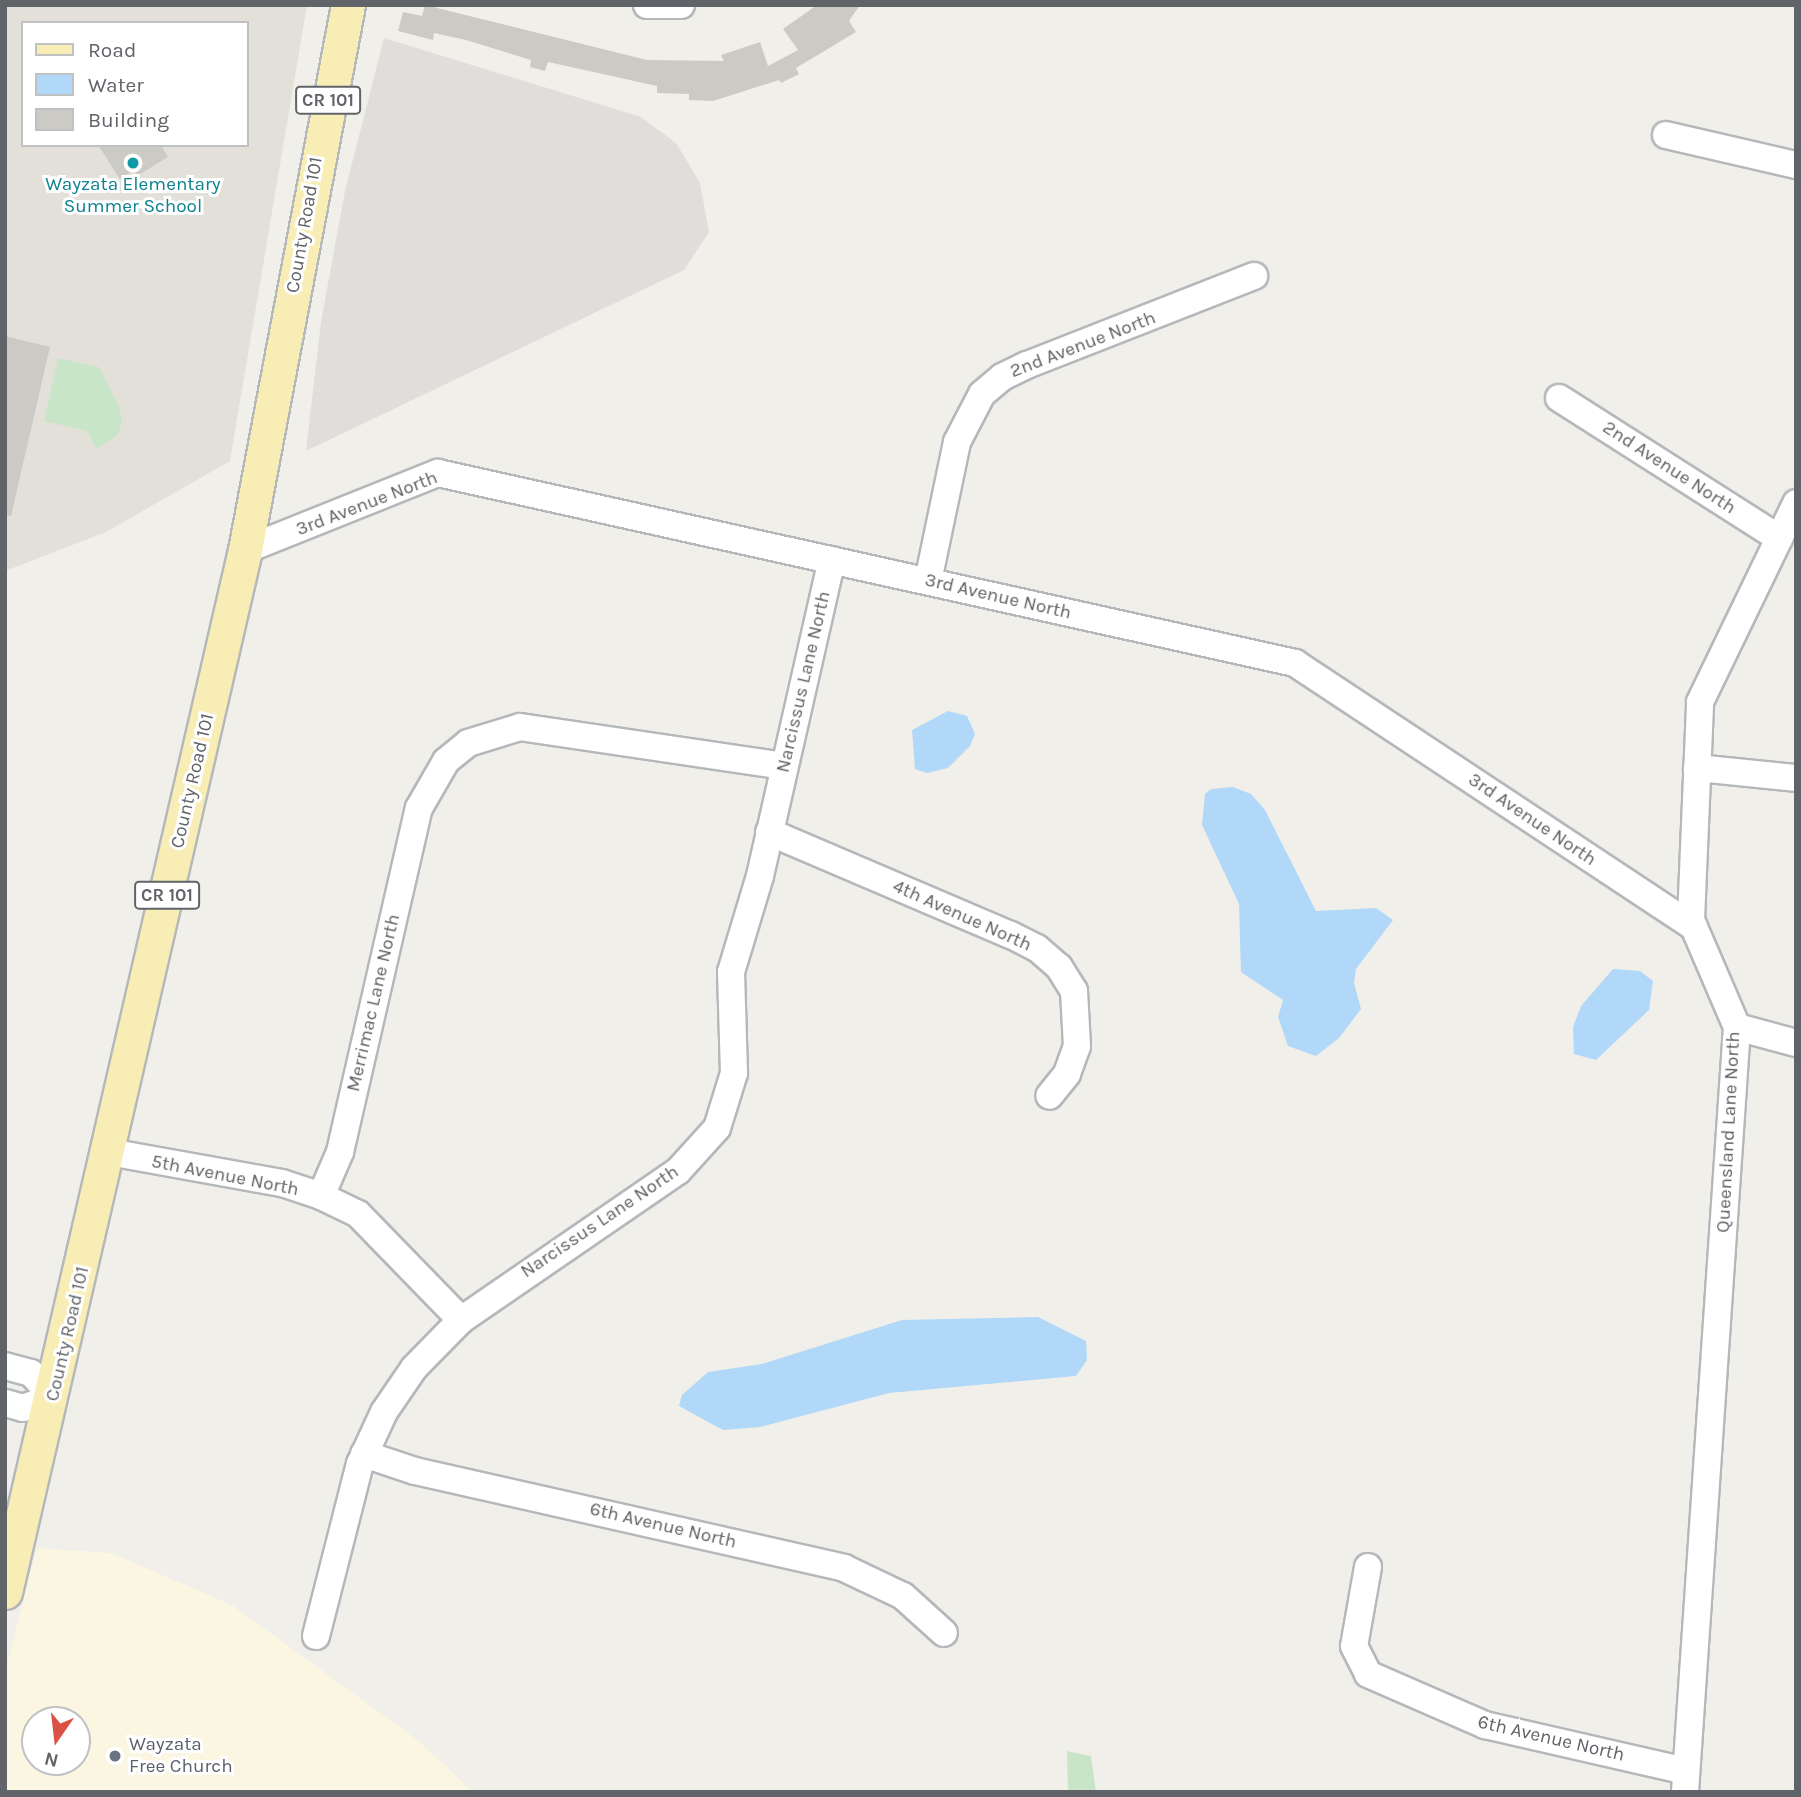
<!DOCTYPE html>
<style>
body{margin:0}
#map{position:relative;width:1801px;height:1797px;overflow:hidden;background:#f0efe9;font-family:Karla,sans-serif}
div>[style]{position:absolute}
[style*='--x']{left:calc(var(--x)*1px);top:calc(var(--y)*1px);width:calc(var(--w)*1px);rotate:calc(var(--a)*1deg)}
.commercial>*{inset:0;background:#fbf6e2}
.industrial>*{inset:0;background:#dfdeda}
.education>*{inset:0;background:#e3e0da}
.green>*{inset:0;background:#c8e5c8}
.water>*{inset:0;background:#b1d8f8}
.building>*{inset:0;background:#cccac5}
.roads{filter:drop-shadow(2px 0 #b5b8bb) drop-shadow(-2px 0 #b5b8bb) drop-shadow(0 2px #b5b8bb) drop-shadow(0 -2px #b5b8bb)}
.minor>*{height:26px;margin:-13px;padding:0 13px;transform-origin:13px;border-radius:13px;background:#fff}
.major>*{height:33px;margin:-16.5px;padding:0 16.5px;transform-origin:16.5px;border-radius:16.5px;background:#f8eeb5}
.dots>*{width:19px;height:19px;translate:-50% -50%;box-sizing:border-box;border:4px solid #fff;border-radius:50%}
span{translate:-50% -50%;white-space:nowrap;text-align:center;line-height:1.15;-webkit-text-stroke:6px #fff;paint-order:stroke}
.shield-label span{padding:2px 5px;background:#fff;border:2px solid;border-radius:5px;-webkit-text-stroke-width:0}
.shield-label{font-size:18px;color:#606367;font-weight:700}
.culture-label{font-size:19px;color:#0d838f}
.street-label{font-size:19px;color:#606367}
.worship-label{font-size:19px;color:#5b616d}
.left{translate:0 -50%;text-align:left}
.frame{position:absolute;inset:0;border:7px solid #606367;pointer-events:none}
.legend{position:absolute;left:21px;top:21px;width:228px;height:126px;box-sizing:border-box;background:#fff;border:2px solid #bfc1c2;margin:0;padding:9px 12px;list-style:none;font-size:21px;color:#606367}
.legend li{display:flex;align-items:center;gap:14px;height:35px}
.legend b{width:35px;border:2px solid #bfc1c2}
.north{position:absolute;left:21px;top:1706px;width:70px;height:70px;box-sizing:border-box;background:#fff;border:2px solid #bfc1c2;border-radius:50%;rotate:194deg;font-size:19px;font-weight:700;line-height:28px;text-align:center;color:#606367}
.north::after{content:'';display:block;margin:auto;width:24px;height:32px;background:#db5144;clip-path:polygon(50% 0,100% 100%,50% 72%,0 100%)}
</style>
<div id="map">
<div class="commercial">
<i style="clip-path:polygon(evenodd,37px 1548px,111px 1553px,232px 1605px,420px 1742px,473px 1792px,5px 1792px,5px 1672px,37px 1548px,35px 1720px,77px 1720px,77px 1762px,35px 1762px,35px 1720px)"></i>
</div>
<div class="industrial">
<i style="clip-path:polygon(384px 38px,641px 117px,676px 143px,700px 183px,709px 232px,684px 270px,306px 451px,321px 322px,345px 191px)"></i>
</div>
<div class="education">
<i style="clip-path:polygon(evenodd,5px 5px,307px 5px,230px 461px,106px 532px,5px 571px,5px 5px,23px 23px,247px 23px,247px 145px,23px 145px,23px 23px)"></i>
</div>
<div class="green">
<i style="clip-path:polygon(58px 358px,99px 367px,120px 409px,122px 423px,117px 435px,97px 449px,87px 431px,44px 421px)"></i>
<i style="clip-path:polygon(1067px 1751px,1091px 1756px,1096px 1792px,1068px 1792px)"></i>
</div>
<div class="water">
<i style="clip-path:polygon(948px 711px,967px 716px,975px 734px,970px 746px,948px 768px,927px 773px,915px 769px,912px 730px)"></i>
<i style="clip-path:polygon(1233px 787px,1251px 794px,1265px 810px,1316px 911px,1376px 908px,1393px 920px,1356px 969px,1354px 983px,1361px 1009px,1339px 1038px,1316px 1056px,1288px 1046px,1278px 1017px,1283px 1000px,1241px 972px,1239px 904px,1202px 825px,1205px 794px,1211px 789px)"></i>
<i style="clip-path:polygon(1613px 969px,1640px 971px,1653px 981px,1649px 1010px,1596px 1060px,1574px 1054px,1573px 1027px,1581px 1006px)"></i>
<i style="clip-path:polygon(1038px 1317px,1086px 1341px,1087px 1360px,1076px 1376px,889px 1393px,760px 1427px,723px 1430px,679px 1406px,682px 1395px,708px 1372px,762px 1364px,902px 1320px)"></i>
</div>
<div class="building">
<i style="clip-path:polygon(425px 5px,647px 60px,724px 61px,721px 55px,760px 42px,768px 66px,798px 50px,783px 29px,817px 5px,860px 5px,849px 21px,856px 32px,796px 68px,799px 74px,781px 83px,779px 80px,713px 101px,689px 100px,689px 94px,657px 93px,657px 86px,548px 62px,545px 71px,530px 67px,531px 60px,466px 40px,434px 33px,433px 40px,398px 31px,403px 12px,422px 16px)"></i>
<i style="clip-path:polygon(98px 145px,161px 145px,168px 157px,137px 176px,134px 170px,120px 179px)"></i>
<i style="clip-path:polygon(5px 336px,50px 347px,11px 516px,5px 515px)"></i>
</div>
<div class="roads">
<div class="minor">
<i style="--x:647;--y:5;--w:34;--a:0"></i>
<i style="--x:1666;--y:135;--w:133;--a:13"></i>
<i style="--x:1559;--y:398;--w:261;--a:32.5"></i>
<i style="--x:245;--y:550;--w:208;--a:-21.8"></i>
<i style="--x:438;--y:473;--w:878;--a:12.5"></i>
<i style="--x:1295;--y:663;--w:478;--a:33.5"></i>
<i style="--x:928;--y:581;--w:142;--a:-78.2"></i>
<i style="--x:957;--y:442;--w:54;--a:-62.5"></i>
<i style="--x:982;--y:394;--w:26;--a:-40"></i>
<i style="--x:1002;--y:377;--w:28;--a:-26"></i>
<i style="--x:1027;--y:365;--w:244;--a:-21.4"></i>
<i style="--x:1697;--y:768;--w:100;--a:5.8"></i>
<i style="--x:769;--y:832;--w:263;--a:23.1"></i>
<i style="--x:1011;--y:935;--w:29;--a:27"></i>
<i style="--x:1037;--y:948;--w:29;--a:41"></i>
<i style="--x:1059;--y:967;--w:28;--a:58"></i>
<i style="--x:1074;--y:991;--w:55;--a:86.9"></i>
<i style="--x:1077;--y:1046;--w:30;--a:110"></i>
<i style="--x:1067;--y:1074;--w:28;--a:129"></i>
<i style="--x:1737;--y:1027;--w:61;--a:15.2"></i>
<i style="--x:109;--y:1152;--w:176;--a:10.2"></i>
<i style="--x:282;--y:1183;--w:41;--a:18.4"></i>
<i style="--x:321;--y:1196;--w:41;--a:25.9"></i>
<i style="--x:358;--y:1214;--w:148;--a:45.8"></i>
<i style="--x:321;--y:1196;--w:48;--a:-66.6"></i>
<i style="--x:340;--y:1152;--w:353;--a:-77.1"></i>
<i style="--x:419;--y:808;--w:54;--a:-60.1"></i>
<i style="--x:446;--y:761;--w:28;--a:-39"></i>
<i style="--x:468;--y:743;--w:54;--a:-17.1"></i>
<i style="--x:520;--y:727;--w:267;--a:8.4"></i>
<i style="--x:5;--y:1366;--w:27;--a:15"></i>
<i style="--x:31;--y:1373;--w:33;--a:47"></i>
<i style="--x:53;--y:1397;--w:32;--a:160"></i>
<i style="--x:23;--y:1408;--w:19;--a:-164"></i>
<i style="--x:364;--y:1454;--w:54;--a:18.4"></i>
<i style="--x:415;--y:1471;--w:440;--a:12.7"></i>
<i style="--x:844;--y:1568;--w:65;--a:25.4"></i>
<i style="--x:903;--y:1596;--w:55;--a:42.1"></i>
<i style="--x:1368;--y:1567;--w:80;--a:100"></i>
<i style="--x:1354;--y:1646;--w:31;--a:63"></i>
<i style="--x:1368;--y:1674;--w:128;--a:23.6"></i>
<i style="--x:1485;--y:1725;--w:206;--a:12.9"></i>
<i style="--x:316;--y:1636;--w:178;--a:-75.7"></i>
<i style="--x:360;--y:1464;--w:57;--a:-65.2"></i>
<i style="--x:384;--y:1412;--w:53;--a:-55.7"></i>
<i style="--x:414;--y:1368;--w:67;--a:-45.6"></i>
<i style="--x:461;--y:1320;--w:263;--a:-34.5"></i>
<i style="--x:678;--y:1171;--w:58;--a:-47.8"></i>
<i style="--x:717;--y:1128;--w:58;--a:-72.8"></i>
<i style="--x:734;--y:1073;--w:101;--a:-91.7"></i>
<i style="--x:731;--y:972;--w:100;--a:-73.2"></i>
<i style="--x:760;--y:876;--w:324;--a:-77.2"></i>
<i style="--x:1685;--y:1792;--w:767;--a:-86.11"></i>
<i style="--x:1737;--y:1027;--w:116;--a:-113.3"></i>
<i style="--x:1691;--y:920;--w:218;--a:-87.6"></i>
<i style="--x:1700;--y:702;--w:221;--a:-64.2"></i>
</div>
<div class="major">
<i style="--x:5;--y:1592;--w:1069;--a:-77.03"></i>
<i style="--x:245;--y:550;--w:555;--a:-79.3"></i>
</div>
</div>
<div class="dots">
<i style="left:133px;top:163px;background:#0f9aa8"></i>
<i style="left:115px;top:1756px;background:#6b7280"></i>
</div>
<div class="shield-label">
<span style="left:328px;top:100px">CR 101</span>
<span style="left:167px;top:895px">CR 101</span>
</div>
<div class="culture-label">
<span style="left:133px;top:196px">Wayzata Elementary<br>Summer School</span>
</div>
<div class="street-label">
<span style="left:305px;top:225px;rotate:-80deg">County Road 101</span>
<span style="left:1083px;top:345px;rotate:-21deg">2nd Avenue North</span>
<span style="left:1669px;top:468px;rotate:33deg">2nd Avenue North</span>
<span style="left:367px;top:504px;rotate:-21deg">3rd Avenue North</span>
<span style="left:998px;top:597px;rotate:13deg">3rd Avenue North</span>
<span style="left:804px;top:682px;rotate:-77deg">Narcissus Lane North</span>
<span style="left:193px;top:781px;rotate:-77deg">County Road 101</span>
<span style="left:1532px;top:820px;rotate:34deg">3rd Avenue North</span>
<span style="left:962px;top:916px;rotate:24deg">4th Avenue North</span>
<span style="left:374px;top:1003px;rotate:-77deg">Merrimac Lane North</span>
<span style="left:1729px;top:1132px;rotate:-87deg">Queensland Lane North</span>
<span style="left:225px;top:1176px;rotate:11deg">5th Avenue North</span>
<span style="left:600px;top:1222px;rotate:-34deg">Narcissus Lane North</span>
<span style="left:68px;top:1334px;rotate:-77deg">County Road 101</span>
<span style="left:663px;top:1526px;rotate:13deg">6th Avenue North</span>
<span style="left:1551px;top:1739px;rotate:13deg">6th Avenue North</span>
</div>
<div class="worship-label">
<span class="left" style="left:129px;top:1756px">Wayzata<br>Free Church</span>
</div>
<div class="frame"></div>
<ul class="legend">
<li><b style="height:9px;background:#f8eeb5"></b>Road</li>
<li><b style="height:19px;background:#b1d8f8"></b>Water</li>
<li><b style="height:19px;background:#cccac5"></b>Building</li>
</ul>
<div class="north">N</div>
</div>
